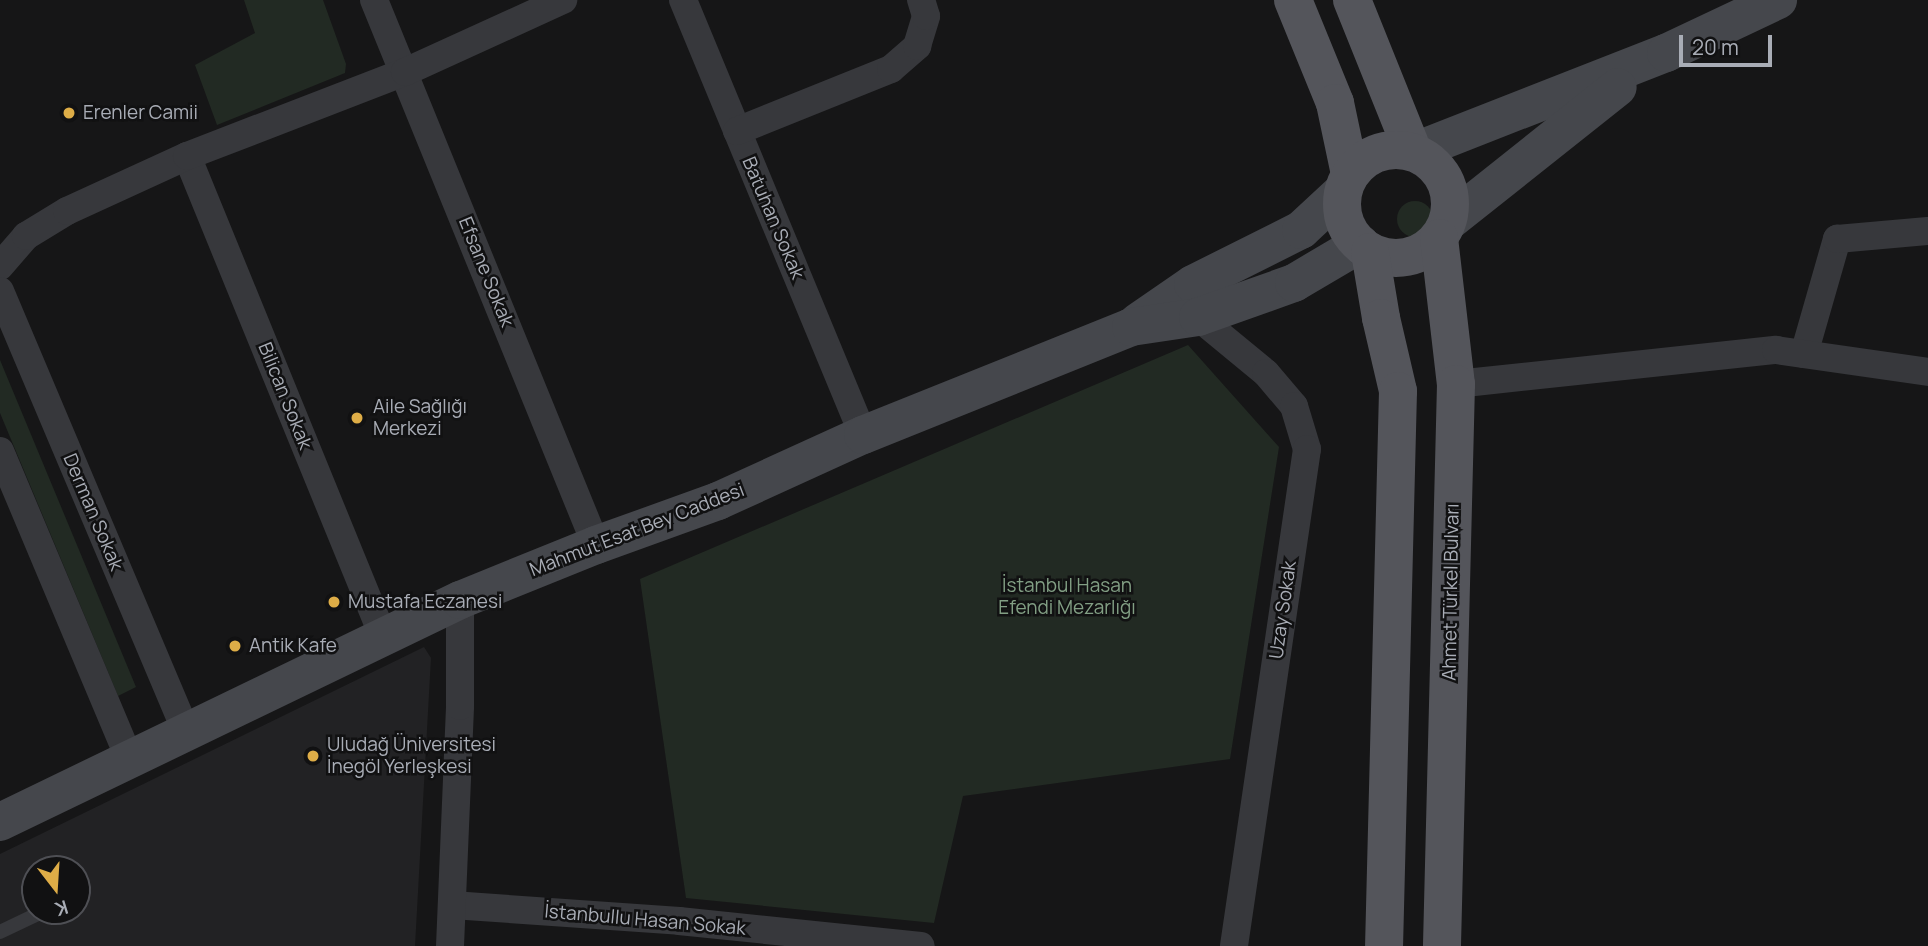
<!DOCTYPE html>
<meta charset="utf-8">
<style>
body{margin:0}
#map{position:relative;width:1928px;height:946px;overflow:hidden;background:#161617;font-family:Manrope,sans-serif}
div>[style]{position:absolute}
[style*='--x']{left:calc(var(--x)*1px);top:calc(var(--y)*1px);width:calc(var(--w)*1px);rotate:calc(var(--a)*1deg)}
.built>*{inset:0;background:#222224}
.green>*{inset:0;background:#222a23}
.round{border-radius:50%}
.lane>*{height:14px;margin:-7px;padding:0 7px;transform-origin:7px;border-radius:7px;background:#37383c}
.street>*{height:28px;margin:-14px;padding:0 14px;transform-origin:14px;border-radius:14px;background:#37383c}
.secondary>*{height:38px;margin:-19px;padding:0 19px;transform-origin:19px;border-radius:19px;background:#45474c}
.primary>*{height:38px;margin:-19px;padding:0 19px;transform-origin:19px;border-radius:19px;background:#54555b}
.primary>.ring{margin:-19px;padding:0;box-sizing:content-box;background:none;border:38px solid #54555b;border-radius:50%}
.dots>*{width:19px;height:19px;translate:-50% -50%;box-sizing:border-box;border:4px solid #111112;border-radius:50%}
span{translate:-50% -50%;white-space:nowrap;text-align:center;line-height:1.15;-webkit-text-stroke:5px #111112;paint-order:stroke}
.poi-label{font-size:19px;color:#a9adb6}
.left{translate:0 -50%;text-align:left}
.street-label{font-size:19px;color:#a9adb6}
.park-label{font-size:19px;color:#829f84}
.north{position:absolute;left:21px;top:855px;width:70px;height:70px;box-sizing:border-box;background:#111112;border:2px solid #4e4f54;border-radius:50%;rotate:163deg;font-size:19px;font-weight:700;line-height:28px;text-align:center;color:#a9adb6}
.north::after{content:'';display:block;margin:auto;width:24px;height:32px;background:#dead47;clip-path:polygon(50% 0,100% 100%,50% 72%,0 100%)}
.scale{position:absolute;left:1679px;top:35px;width:93px;height:32px;box-sizing:border-box;border:4px solid #a9adb6;border-top:0;padding-left:9px;font-size:21px;line-height:24px;white-space:nowrap;color:#a9adb6;-webkit-text-stroke:5px #111112;paint-order:stroke}
</style>
<div id="map">
<div class="built">
<i style="clip-path:polygon(evenodd,424px 647px,431px 658px,415px 946px,0 946px,0 854px,424px 647px,35px 869px,77px 869px,77px 911px,35px 911px,35px 869px)"></i>
</div>
<div class="green">
<i style="clip-path:polygon(244px 0,323px 0,346px 64px,345px 73px,217px 125px,195px 65px,255px 33px)"></i>
<i class="round" style="left:1397px;top:201px;width:36px;height:36px"></i>
<i style="clip-path:polygon(1188px 345px,1279px 447px,1230px 759px,963px 796px,934px 923px,686px 898px,640px 579px)"></i>
<i style="clip-path:polygon(0 360px,136px 687px,118px 696px,0 413px)"></i>
</div>
<div class="lane">
<i style="--x:0;--y:932;--w:49;--a:-25.5"></i>
</div>
<div class="street">
<i style="--x:374;--y:0;--w:588;--a:67.84"></i>
<i style="--x:683;--y:0;--w:471;--a:67.5"></i>
<i style="--x:737;--y:131;--w:166;--a:-21.9"></i>
<i style="--x:891;--y:69;--w:35;--a:-41"></i>
<i style="--x:917;--y:46;--w:31;--a:-73"></i>
<i style="--x:926;--y:16;--w:17;--a:-107"></i>
<i style="--x:187;--y:156;--w:518;--a:67.79"></i>
<i style="--x:0;--y:266;--w:40;--a:-49"></i>
<i style="--x:26;--y:236;--w:48;--a:-31.4"></i>
<i style="--x:67;--y:211;--w:132;--a:-24.6"></i>
<i style="--x:187;--y:156;--w:234;--a:-21.1"></i>
<i style="--x:405;--y:72;--w:174;--a:-24.5"></i>
<i style="--x:0;--y:291;--w:479;--a:67.1"></i>
<i style="--x:1198;--y:317;--w:88;--a:39.5"></i>
<i style="--x:1266;--y:373;--w:43;--a:49.7"></i>
<i style="--x:1294;--y:406;--w:45;--a:73.2"></i>
<i style="--x:1307;--y:449;--w:502;--a:98.36"></i>
<i style="--x:1804;--y:354;--w:120;--a:-74"></i>
<i style="--x:1837;--y:239;--w:91;--a:-5"></i>
<i style="--x:1456;--y:384;--w:322;--a:-6.1"></i>
<i style="--x:1776;--y:350;--w:154;--a:8.2"></i>
<i style="--x:0;--y:451;--w:335;--a:67.2"></i>
<i style="--x:452;--y:905;--w:228;--a:4"></i>
<i style="--x:679;--y:921;--w:243;--a:5.9"></i>
<i style="--x:450;--y:946;--w:240;--a:-87.6"></i>
<i style="--x:460;--y:706;--w:106;--a:-90"></i>
</div>
<div class="secondary">
<i style="--x:1413;--y:152;--w:272;--a:-21.4"></i>
<i style="--x:1666;--y:53;--w:124;--a:-25.3"></i>
<i style="--x:1447;--y:223;--w:218;--a:-38.5"></i>
<i style="--x:1138;--y:322;--w:67;--a:-34.6"></i>
<i style="--x:1193;--y:284;--w:121;--a:-26.6"></i>
<i style="--x:1301;--y:230;--w:57;--a:-42.9"></i>
<i style="--x:0;--y:822;--w:511;--a:-25.76"></i>
<i style="--x:460;--y:600;--w:147;--a:-22"></i>
<i style="--x:596;--y:545;--w:130;--a:-19.8"></i>
<i style="--x:718;--y:501;--w:159;--a:-24.5"></i>
<i style="--x:863;--y:435;--w:289;--a:-21.9"></i>
<i style="--x:1131;--y:327;--w:68;--a:-8.5"></i>
<i style="--x:1198;--y:317;--w:102;--a:-19.5"></i>
<i style="--x:1294;--y:283;--w:77;--a:-30.6"></i>
</div>
<div class="primary">
<i style="--x:1293;--y:0;--w:111;--a:67.8"></i>
<i style="--x:1335;--y:103;--w:73;--a:78.1"></i>
<i style="--x:1352;--y:0;--w:164;--a:68.1"></i>
<i class="ring" style="left:1342px;top:150px;width:70px;height:70px"></i>
<i style="--x:1439;--y:238;--w:147;--a:83.4"></i>
<i style="--x:1456;--y:384;--w:562;--a:91.43"></i>
<i style="--x:1370;--y:252;--w:67;--a:80.5"></i>
<i style="--x:1381;--y:318;--w:75;--a:76.9"></i>
<i style="--x:1398;--y:391;--w:555;--a:91.44"></i>
</div>
<div class="dots">
<i style="left:69px;top:113px;background:#dead47"></i>
<i style="left:357px;top:418px;background:#dead47"></i>
<i style="left:334px;top:602px;background:#dead47"></i>
<i style="left:235px;top:646px;background:#dead47"></i>
<i style="left:313px;top:756px;background:#dead47"></i>
</div>
<div class="poi-label">
<span class="left" style="left:83px;top:113px">Erenler Camii</span>
<span class="left" style="left:373px;top:418px">Aile Sağlığı<br>Merkezi</span>
<span class="left" style="left:348px;top:602px">Mustafa Eczanesi</span>
<span class="left" style="left:249px;top:646px">Antik Kafe</span>
<span class="left" style="left:327px;top:756px">Uludağ Üniversitesi<br>İnegöl Yerleşkesi</span>
</div>
<div class="street-label">
<span style="left:773px;top:218px;rotate:67deg">Batuhan Sokak</span>
<span style="left:486px;top:272px;rotate:68deg">Efsane Sokak</span>
<span style="left:285px;top:396px;rotate:68deg">Bilican Sokak</span>
<span style="left:93px;top:512px;rotate:67deg">Derman Sokak</span>
<span style="left:637px;top:530px;rotate:-21deg">Mahmut Esat Bey Caddesi</span>
<span style="left:1451px;top:592px;rotate:-89deg">Ahmet Türkel Bulvarı</span>
<span style="left:1283px;top:610px;rotate:-82deg">Uzay Sokak</span>
<span style="left:645px;top:920px;rotate:5deg">İstanbullu Hasan Sokak</span>
</div>
<div class="park-label">
<span style="left:1067px;top:597px">İstanbul Hasan<br>Efendi Mezarlığı</span>
</div>
<div class="north">K</div>
<div class="scale">20 m</div>
</div>
